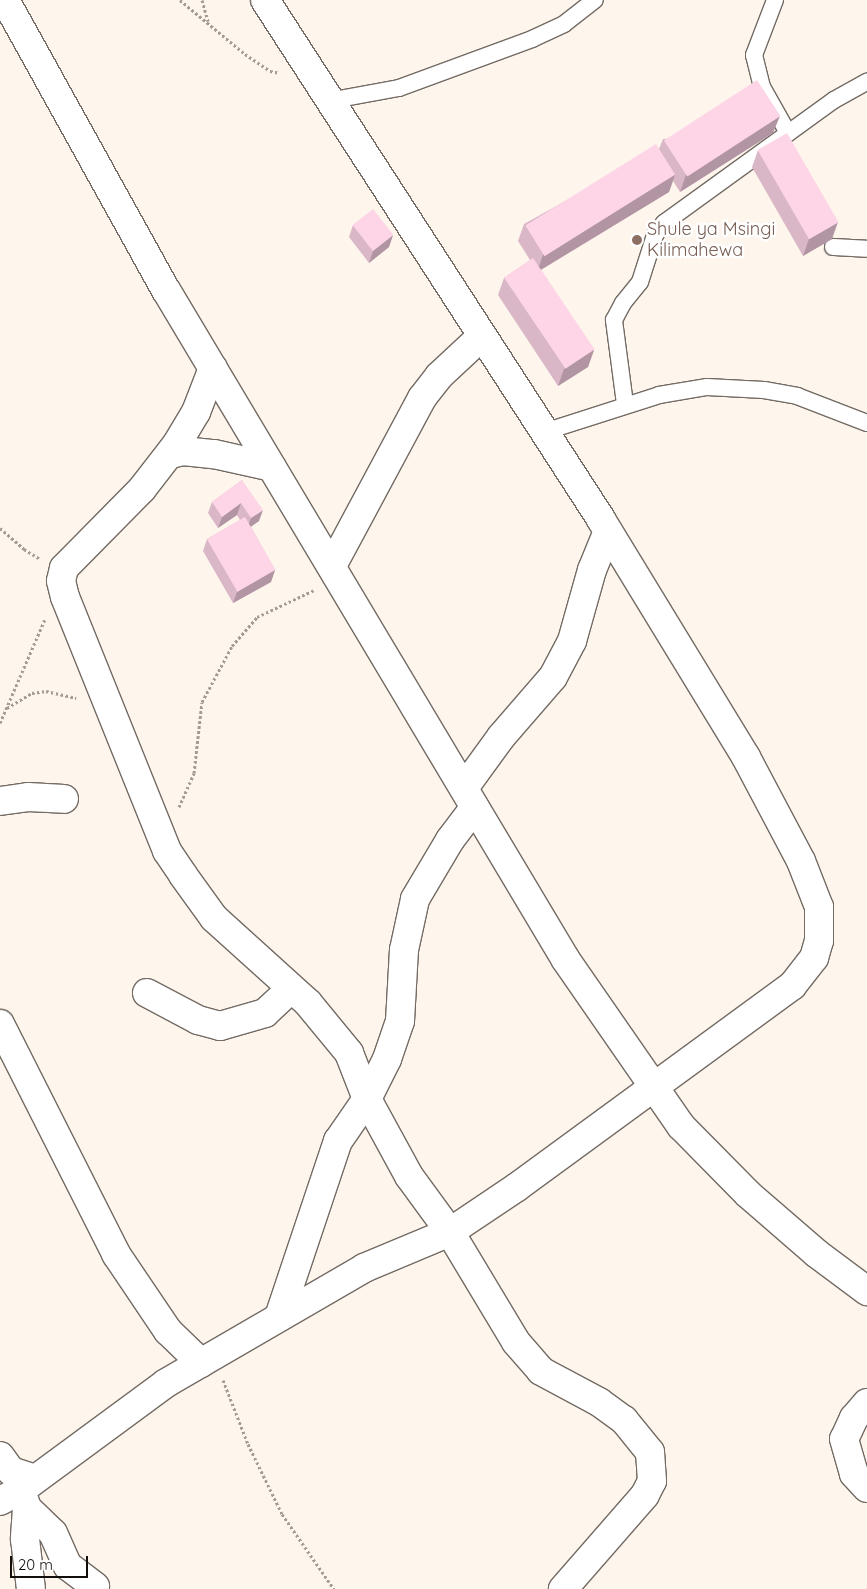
<!DOCTYPE html>
<style>
body{margin:0}
#map{position:relative;width:867px;height:1589px;overflow:hidden;background:#fef5ed;font-family:Quicksand,sans-serif}
div>[style]{position:absolute}
[style*='--x']{left:calc(var(--x)*1px);top:calc(var(--y)*1px);width:calc(var(--w)*1px);rotate:calc(var(--a)*1deg)}
.path>*{height:3px;margin-top:-1.5px;transform-origin:0;background:repeating-linear-gradient(90deg,#a29c96 0 2.5px,transparent 0 5px)}
.roads{filter:drop-shadow(1px 0 #736b64) drop-shadow(-1px 0 #736b64) drop-shadow(0 1px #736b64) drop-shadow(0 -1px #736b64)}
.lane>*{height:16px;margin:-8px;padding:0 8px;transform-origin:8px;border-radius:8px;background:#fff}
.street>*{height:28px;margin:-14px;padding:0 14px;transform-origin:14px;border-radius:14px;background:#fff}
.wall>*{inset:0;background:#dab7c7}
.shaded-wall>*{inset:0;background:#b195a2}
.building>*{inset:0;background:#fdd5e7;transform-origin:0 0}
.dots>*{width:14px;height:14px;translate:-50% -50%;box-sizing:border-box;border:2px solid #fff;border-radius:50%}
span{translate:-50% -50%;white-space:nowrap;text-align:center;line-height:1.15;-webkit-text-stroke:5px #fff;paint-order:stroke}
.education-label{font-size:18px;color:#785e54}
.left{translate:0 -50%;text-align:left}
.scale{position:absolute;left:10px;top:1556px;width:78px;height:22px;box-sizing:border-box;border:2px solid #110e0c;border-top:0;padding-left:6px;font-size:15px;line-height:18px;white-space:nowrap;color:#110e0c;-webkit-text-stroke:4px #fff;paint-order:stroke}
</style>
<div id="map">
<div class="path">
<i style="--x:180;--y:0;--w:85;--a:39.7"></i>
<i style="--x:245;--y:54;--w:30;--a:34"></i>
<i style="--x:270;--y:71;--w:10;--a:11"></i>
<i style="--x:202;--y:0;--w:22;--a:74"></i>
<i style="--x:0;--y:528;--w:32;--a:41"></i>
<i style="--x:24;--y:549;--w:19;--a:32"></i>
<i style="--x:7;--y:708;--w:29;--a:-31"></i>
<i style="--x:32;--y:693;--w:14;--a:-8"></i>
<i style="--x:46;--y:691;--w:31;--a:13"></i>
<i style="--x:0;--y:723;--w:113;--a:-66.6"></i>
<i style="--x:179;--y:807;--w:37;--a:-66"></i>
<i style="--x:194;--y:773;--w:71;--a:-83.6"></i>
<i style="--x:202;--y:702;--w:64;--a:-61.8"></i>
<i style="--x:232;--y:646;--w:38;--a:-49"></i>
<i style="--x:257;--y:617;--w:63;--a:-25.3"></i>
<i style="--x:223;--y:1380;--w:69;--a:68.7"></i>
<i style="--x:248;--y:1444;--w:78;--a:64.1"></i>
<i style="--x:282;--y:1514;--w:91;--a:55.3"></i>
</div>
<div class="roads">
<div class="lane">
<i style="--x:775;--y:0;--w:59;--a:110.9"></i>
<i style="--x:754;--y:55;--w:33;--a:76"></i>
<i style="--x:762;--y:87;--w:53;--a:60.5"></i>
<i style="--x:328;--y:101;--w:72;--a:-10.4"></i>
<i style="--x:399;--y:88;--w:142;--a:-20.2"></i>
<i style="--x:532;--y:39;--w:35;--a:-25"></i>
<i style="--x:564;--y:24;--w:39;--a:-38"></i>
<i style="--x:833;--y:247;--w:34;--a:3"></i>
<i style="--x:625;--y:404;--w:85;--a:-97.5"></i>
<i style="--x:614;--y:320;--w:19;--a:-62"></i>
<i style="--x:623;--y:303;--w:27;--a:-51"></i>
<i style="--x:640;--y:282;--w:49;--a:-72.3"></i>
<i style="--x:655;--y:235;--w:15;--a:-53"></i>
<i style="--x:664;--y:223;--w:210;--a:-35.9"></i>
<i style="--x:834;--y:100;--w:38;--a:-29"></i>
<i style="--x:544;--y:432;--w:121;--a:-17.8"></i>
<i style="--x:659;--y:395;--w:49;--a:-9.5"></i>
<i style="--x:707;--y:387;--w:57;--a:3"></i>
<i style="--x:764;--y:390;--w:34;--a:10"></i>
<i style="--x:797;--y:396;--w:75;--a:21.1"></i>
</div>
<div class="street">
<i style="--x:5;--y:0;--w:332;--a:61"></i>
<i style="--x:166;--y:290;--w:780;--a:59.16"></i>
<i style="--x:566;--y:960;--w:202;--a:55.3"></i>
<i style="--x:681;--y:1126;--w:95;--a:45.4"></i>
<i style="--x:748;--y:1194;--w:90;--a:40.9"></i>
<i style="--x:816;--y:1253;--w:64;--a:36.7"></i>
<i style="--x:213;--y:368;--w:47;--a:111.1"></i>
<i style="--x:196;--y:412;--w:39;--a:121"></i>
<i style="--x:176;--y:445;--w:56;--a:127.7"></i>
<i style="--x:142;--y:489;--w:111;--a:134.6"></i>
<i style="--x:64;--y:568;--w:13;--a:103"></i>
<i style="--x:61;--y:581;--w:16;--a:76"></i>
<i style="--x:65;--y:597;--w:274;--a:68.1"></i>
<i style="--x:167;--y:851;--w:29;--a:56"></i>
<i style="--x:183;--y:875;--w:53;--a:54.2"></i>
<i style="--x:214;--y:918;--w:127;--a:42.1"></i>
<i style="--x:308;--y:1003;--w:65;--a:50.6"></i>
<i style="--x:349;--y:1053;--w:49;--a:68.6"></i>
<i style="--x:367;--y:1099;--w:88;--a:61.4"></i>
<i style="--x:409;--y:1176;--w:69;--a:53.8"></i>
<i style="--x:450;--y:1232;--w:128;--a:59"></i>
<i style="--x:516;--y:1342;--w:38;--a:49"></i>
<i style="--x:541;--y:1371;--w:66;--a:28.1"></i>
<i style="--x:599;--y:1402;--w:31;--a:36"></i>
<i style="--x:624;--y:1420;--w:41;--a:50.9"></i>
<i style="--x:650;--y:1452;--w:29;--a:86"></i>
<i style="--x:652;--y:1481;--w:16;--a:117"></i>
<i style="--x:645;--y:1495;--w:125;--a:131.1"></i>
<i style="--x:170;--y:454;--w:13;--a:-13"></i>
<i style="--x:183;--y:451;--w:31;--a:6"></i>
<i style="--x:214;--y:454;--w:59;--a:12.6"></i>
<i style="--x:332;--y:566;--w:191;--a:-61.8"></i>
<i style="--x:422;--y:398;--w:28;--a:-52"></i>
<i style="--x:439;--y:376;--w:59;--a:-42.9"></i>
<i style="--x:464;--y:788;--w:63;--a:-54"></i>
<i style="--x:501;--y:737;--w:79;--a:-49.1"></i>
<i style="--x:553;--y:677;--w:41;--a:-62.2"></i>
<i style="--x:572;--y:641;--w:74;--a:-74.3"></i>
<i style="--x:592;--y:570;--w:42;--a:-67.7"></i>
<i style="--x:0;--y:801;--w:28;--a:-8"></i>
<i style="--x:28;--y:797;--w:36;--a:3"></i>
<i style="--x:147;--y:993;--w:58;--a:27.9"></i>
<i style="--x:198;--y:1020;--w:23;--a:15"></i>
<i style="--x:220;--y:1026;--w:47;--a:-16.1"></i>
<i style="--x:265;--y:1013;--w:35;--a:-43"></i>
<i style="--x:0;--y:1024;--w:258;--a:63.2"></i>
<i style="--x:116;--y:1254;--w:93;--a:56"></i>
<i style="--x:168;--y:1331;--w:46;--a:44.1"></i>
<i style="--x:279;--y:1317;--w:186;--a:-71.5"></i>
<i style="--x:338;--y:1141;--w:51;--a:-55.4"></i>
<i style="--x:367;--y:1099;--w:45;--a:-63.4"></i>
<i style="--x:387;--y:1059;--w:40;--a:-71.1"></i>
<i style="--x:400;--y:1021;--w:71;--a:-86.8"></i>
<i style="--x:404;--y:950;--w:52;--a:-77.8"></i>
<i style="--x:415;--y:899;--w:69;--a:-59.3"></i>
<i style="--x:450;--y:840;--w:41;--a:-52.9"></i>
<i style="--x:867;--y:1403;--w:20;--a:131"></i>
<i style="--x:854;--y:1418;--w:23;--a:115"></i>
<i style="--x:844;--y:1439;--w:36;--a:74"></i>
<i style="--x:854;--y:1474;--w:19;--a:47"></i>
<i style="--x:0;--y:1456;--w:19;--a:54"></i>
<i style="--x:11;--y:1471;--w:25;--a:18"></i>
<i style="--x:23;--y:1496;--w:13;--a:72"></i>
<i style="--x:27;--y:1508;--w:31;--a:94"></i>
<i style="--x:25;--y:1539;--w:50;--a:83.2"></i>
<i style="--x:0;--y:1501;--w:24;--a:-28"></i>
<i style="--x:21;--y:1490;--w:180;--a:-36.4"></i>
<i style="--x:166;--y:1383;--w:229;--a:-30.1"></i>
<i style="--x:364;--y:1268;--w:93;--a:-22.7"></i>
<i style="--x:450;--y:1232;--w:81;--a:-33.9"></i>
<i style="--x:517;--y:1187;--w:341;--a:-36.2"></i>
<i style="--x:792;--y:986;--w:36;--a:-52"></i>
<i style="--x:814;--y:958;--w:18;--a:-74"></i>
<i style="--x:819;--y:941;--w:34;--a:-90"></i>
<i style="--x:819;--y:907;--w:49;--a:-111.4"></i>
<i style="--x:801;--y:861;--w:118;--a:-117.9"></i>
<i style="--x:746;--y:757;--w:279;--a:-121.4"></i>
<i style="--x:601;--y:519;--w:618;--a:-122.92"></i>
<i style="--x:27;--y:1508;--w:36;--a:44"></i>
<i style="--x:53;--y:1533;--w:36;--a:66"></i>
<i style="--x:68;--y:1566;--w:34;--a:37"></i>
</div>
</div>
<div class="wall">
<i style="clip-path:polygon(773px 133px,680px 192px,673px 181px,669px 192px,541px 270px,594px 350px,588px 367px,558px 386px,498px 295px,504px 278px,530px 260px,518px 241px,524px 224px,659px 149px,663px 139px)"></i>
<i style="clip-path:polygon(758px 150px,832px 239px,803px 256px,752px 167px)"></i>
<i style="clip-path:polygon(353px 225px,393px 235px,389px 247px,369px 263px,349px 237px)"></i>
<i style="clip-path:polygon(242px 480px,259px 521px,251px 527px,275px 570px,271px 582px,233px 603px,203px 551px,207px 539px,240px 520px,237px 515px,218px 528px,208px 513px,212px 502px)"></i>
</div>
<div class="shaded-wall">
<i style="clip-path:polygon(780px 116px,773px 133px,680px 192px,686px 175px)"></i>
<i style="clip-path:polygon(675px 175px,669px 192px,537px 272px,543px 255px)"></i>
<i style="clip-path:polygon(838px 222px,832px 239px,803px 256px,809px 239px)"></i>
<i style="clip-path:polygon(393px 235px,389px 247px,369px 263px,373px 251px)"></i>
<i style="clip-path:polygon(594px 350px,588px 367px,558px 386px,564px 369px)"></i>
<i style="clip-path:polygon(241px 503px,237px 515px,218px 528px,222px 517px)"></i>
<i style="clip-path:polygon(263px 510px,259px 521px,247px 529px,251px 518px)"></i>
<i style="clip-path:polygon(275px 570px,271px 582px,233px 603px,237px 592px)"></i>
</div>
<div class="building">
<i style="left:757px;top:80px;width:43px;height:111px;rotate:57deg"></i>
<i style="left:787px;top:133px;width:103px;height:34px;rotate:60deg"></i>
<i style="left:656px;top:144px;width:36px;height:154px;rotate:58deg"></i>
<i style="left:373px;top:209px;width:33px;height:26px;rotate:52deg"></i>
<i style="left:533px;top:258px;width:110px;height:35px;rotate:56deg"></i>
<i style="clip-path:polygon(242px 480px,263px 510px,251px 518px,241px 503px,222px 517px,212px 502px)"></i>
<i style="left:245px;top:517px;width:61px;height:44px;rotate:60deg"></i>
</div>
<div class="dots">
<i style="left:637px;top:240px;background:#8d6e63"></i>
</div>
<div class="education-label">
<span class="left" style="left:647px;top:240px">Shule ya Msingi<br>Kilimahewa</span>
</div>
<div class="scale">20 m</div>
</div>
